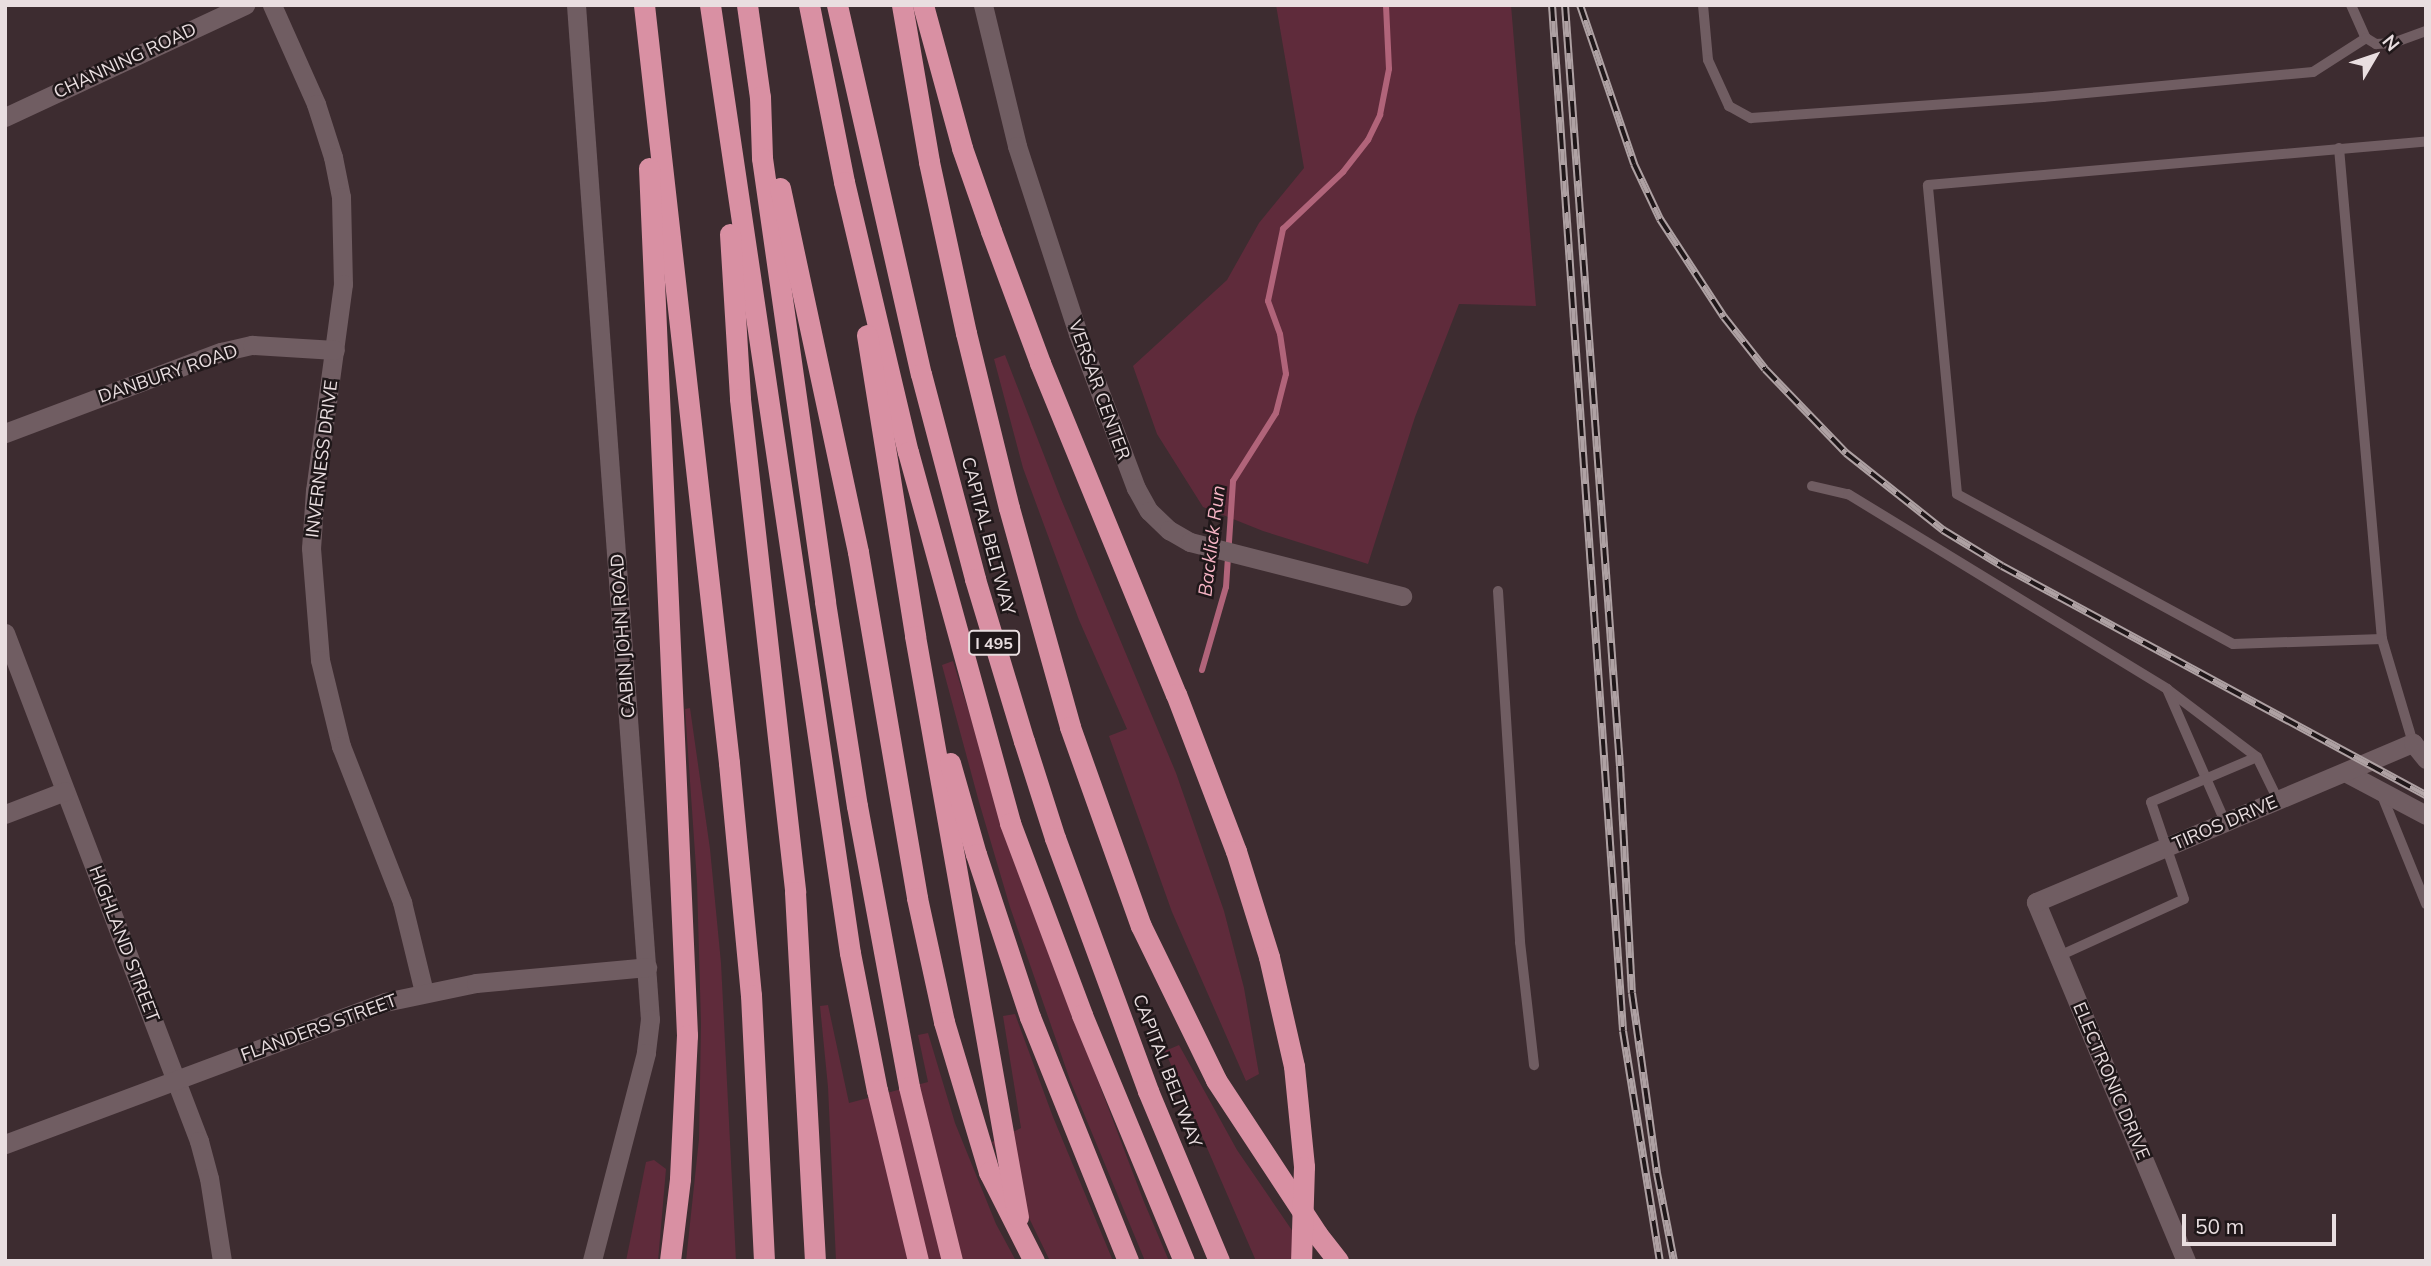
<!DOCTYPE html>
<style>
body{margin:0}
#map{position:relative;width:2431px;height:1266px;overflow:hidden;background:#3d2c30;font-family:Mulish,sans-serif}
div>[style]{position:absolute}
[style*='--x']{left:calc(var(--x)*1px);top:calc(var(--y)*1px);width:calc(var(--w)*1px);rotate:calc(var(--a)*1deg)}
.green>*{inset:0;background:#5f2b3b}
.stream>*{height:6px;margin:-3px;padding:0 3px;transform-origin:3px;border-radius:3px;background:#b1647a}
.service>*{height:10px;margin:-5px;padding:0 5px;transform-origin:5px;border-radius:5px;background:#705d62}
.minor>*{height:19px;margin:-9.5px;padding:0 9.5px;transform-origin:9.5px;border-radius:9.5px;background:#705d62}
.motorway>*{height:21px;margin:-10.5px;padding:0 10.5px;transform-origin:10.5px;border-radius:10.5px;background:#d990a3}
.rail>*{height:8px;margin-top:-4px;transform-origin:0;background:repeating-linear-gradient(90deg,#1f1719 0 16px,#aea1a3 0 32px);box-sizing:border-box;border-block:2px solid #aea1a3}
span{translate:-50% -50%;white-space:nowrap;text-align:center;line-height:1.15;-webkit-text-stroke:5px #1f1719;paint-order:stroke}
.shield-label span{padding:2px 5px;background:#1f1719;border:2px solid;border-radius:5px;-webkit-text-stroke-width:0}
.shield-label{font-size:16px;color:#e9dee0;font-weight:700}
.street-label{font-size:18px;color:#e9dee0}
.water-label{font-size:19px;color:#f7b5c5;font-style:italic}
.frame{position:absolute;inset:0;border:7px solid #e9dee0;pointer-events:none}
.north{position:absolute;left:2340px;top:21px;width:70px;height:70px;-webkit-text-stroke:5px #1f1719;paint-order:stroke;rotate:51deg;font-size:19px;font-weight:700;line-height:28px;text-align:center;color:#e9dee0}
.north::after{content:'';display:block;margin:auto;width:24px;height:32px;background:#e9dee0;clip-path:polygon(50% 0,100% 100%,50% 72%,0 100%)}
.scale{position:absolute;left:2182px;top:1214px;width:154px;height:32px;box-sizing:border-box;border:4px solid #e9dee0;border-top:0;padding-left:9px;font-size:21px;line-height:24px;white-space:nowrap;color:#e9dee0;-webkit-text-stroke:5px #1f1719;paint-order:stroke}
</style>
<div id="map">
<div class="green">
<i style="clip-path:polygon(1276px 5px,1511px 5px,1536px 306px,1459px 304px,1415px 417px,1368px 564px,1263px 531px,1203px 507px,1157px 434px,1133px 366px,1227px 280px,1259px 223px,1304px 168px)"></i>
<i style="clip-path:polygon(1005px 355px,1061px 499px,1176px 773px,1224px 911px,1244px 988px,1259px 1074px,1246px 1081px,1172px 912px,1109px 736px,1127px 729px,1079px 620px,1023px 468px,994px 359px)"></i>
<i style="clip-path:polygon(953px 661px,1001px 814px,1046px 944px,1144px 1202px,1169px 1261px,1145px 1261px,1070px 1080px,1010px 907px,979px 802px,942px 665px)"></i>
<i style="clip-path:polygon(690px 708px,710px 849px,721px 963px,736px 1261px,686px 1261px,699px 1139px,701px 1024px,697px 882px,685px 709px)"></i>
<i style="clip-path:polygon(828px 1005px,849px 1103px,928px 1082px,918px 1035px,928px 1033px,955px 1123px,996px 1224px,1016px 1261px,836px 1261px,828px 1087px,820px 1006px)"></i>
<i style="clip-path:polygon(1015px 1014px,1053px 1117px,1113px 1261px,1050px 1261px,992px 1142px,1021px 1128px,1003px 1016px)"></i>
<i style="clip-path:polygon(1179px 1045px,1237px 1150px,1313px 1261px,1256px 1261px,1165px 1051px)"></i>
<i style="clip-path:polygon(654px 1160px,666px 1169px,658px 1261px,626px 1261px,646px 1162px)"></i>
</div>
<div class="stream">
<i style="--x:1202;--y:670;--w:86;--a:-73.9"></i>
<i style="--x:1226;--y:587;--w:106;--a:-86.2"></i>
<i style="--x:1233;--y:481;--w:80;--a:-57.7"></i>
<i style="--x:1276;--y:413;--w:40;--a:-75.6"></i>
<i style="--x:1286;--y:374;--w:40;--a:-98.5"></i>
<i style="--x:1280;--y:334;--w:35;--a:-110"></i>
<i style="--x:1268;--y:301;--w:74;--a:-78.2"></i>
<i style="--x:1283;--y:229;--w:83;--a:-43.5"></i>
<i style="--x:1343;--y:172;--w:41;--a:-52"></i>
<i style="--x:1368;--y:140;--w:28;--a:-64"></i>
<i style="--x:1380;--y:115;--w:47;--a:-78.9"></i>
<i style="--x:1389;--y:69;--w:64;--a:-92.7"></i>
</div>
<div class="service">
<i style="--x:1703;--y:5;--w:55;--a:84.8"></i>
<i style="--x:1708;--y:60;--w:51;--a:65.5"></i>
<i style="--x:1729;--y:106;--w:25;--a:29"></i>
<i style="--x:1751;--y:118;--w:293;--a:-4.1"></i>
<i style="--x:2043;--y:97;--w:271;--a:-5.3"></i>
<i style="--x:2313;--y:72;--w:63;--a:-32.7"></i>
<i style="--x:2351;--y:5;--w:36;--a:66"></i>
<i style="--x:2366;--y:38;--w:12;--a:31"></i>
<i style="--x:2376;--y:44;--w:17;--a:-3"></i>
<i style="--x:2393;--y:43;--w:35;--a:-20"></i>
<i style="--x:2339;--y:148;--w:493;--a:85"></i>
<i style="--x:2382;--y:639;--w:109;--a:73.4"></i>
<i style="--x:1812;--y:486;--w:37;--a:13"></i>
<i style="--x:1848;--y:494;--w:374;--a:31.4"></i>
<i style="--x:2167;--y:689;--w:113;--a:37.1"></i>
<i style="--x:2257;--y:757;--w:48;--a:64"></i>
<i style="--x:1498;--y:591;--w:352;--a:86.4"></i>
<i style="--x:1520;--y:942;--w:124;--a:83.5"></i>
<i style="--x:2382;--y:639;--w:149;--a:178.1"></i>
<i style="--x:2233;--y:644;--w:314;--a:-151.5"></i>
<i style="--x:1957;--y:494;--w:310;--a:-95.4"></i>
<i style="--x:1928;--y:185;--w:500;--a:-5"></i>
<i style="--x:2167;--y:689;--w:145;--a:66.4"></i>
<i style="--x:2381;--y:793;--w:120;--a:67.9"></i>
<i style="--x:2059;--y:956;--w:137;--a:-24.5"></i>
<i style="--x:2184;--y:899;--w:102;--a:-108.8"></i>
<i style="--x:2151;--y:802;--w:115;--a:-23"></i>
</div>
<div class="minor">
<i style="--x:272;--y:5;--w:108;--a:66"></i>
<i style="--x:316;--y:104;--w:56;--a:72.2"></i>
<i style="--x:333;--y:157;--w:41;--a:78.7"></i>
<i style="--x:341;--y:197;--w:87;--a:88.7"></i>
<i style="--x:343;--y:284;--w:208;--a:97.7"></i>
<i style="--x:315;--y:490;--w:58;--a:93.9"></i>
<i style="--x:311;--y:548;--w:112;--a:85.4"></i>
<i style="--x:320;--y:660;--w:89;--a:76.3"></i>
<i style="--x:341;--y:746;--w:168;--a:68.6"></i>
<i style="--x:402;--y:902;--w:93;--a:76.3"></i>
<i style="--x:576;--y:5;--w:1017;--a:85.83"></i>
<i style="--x:650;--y:1019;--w:34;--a:97"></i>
<i style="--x:646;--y:1053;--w:215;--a:104.6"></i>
<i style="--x:983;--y:5;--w:145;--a:76.4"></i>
<i style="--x:1017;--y:146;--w:198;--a:72"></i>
<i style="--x:1078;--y:334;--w:165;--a:69.4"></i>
<i style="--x:1136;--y:488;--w:26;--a:61"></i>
<i style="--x:1149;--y:511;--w:28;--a:44"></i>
<i style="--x:1169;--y:530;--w:24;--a:30"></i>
<i style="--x:1190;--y:542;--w:219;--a:14.3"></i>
<i style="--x:5;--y:117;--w:265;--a:-25"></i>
<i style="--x:5;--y:433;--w:231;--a:-20.6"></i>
<i style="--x:221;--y:352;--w:32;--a:-13"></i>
<i style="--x:252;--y:345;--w:83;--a:3.4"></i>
<i style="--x:5;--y:633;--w:544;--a:69.1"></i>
<i style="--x:199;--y:1141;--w:38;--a:75"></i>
<i style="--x:209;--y:1178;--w:84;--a:81.1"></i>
<i style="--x:2345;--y:772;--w:92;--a:28"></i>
<i style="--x:5;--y:814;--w:64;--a:-21"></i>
<i style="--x:5;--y:1144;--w:406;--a:-20.5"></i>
<i style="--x:385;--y:1002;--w:93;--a:-11.8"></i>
<i style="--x:476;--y:983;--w:172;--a:-5.3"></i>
<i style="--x:2186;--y:1261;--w:389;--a:-112.7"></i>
<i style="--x:2036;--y:902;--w:409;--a:-22.9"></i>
<i style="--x:2413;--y:743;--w:21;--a:51"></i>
</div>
<div class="motorway">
<i style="--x:644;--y:5;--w:763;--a:83.6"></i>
<i style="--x:729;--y:763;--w:233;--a:84.6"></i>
<i style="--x:751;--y:995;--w:266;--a:87.2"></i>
<i style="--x:710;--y:5;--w:958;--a:81.6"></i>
<i style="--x:850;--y:953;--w:140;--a:78.9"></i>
<i style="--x:877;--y:1090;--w:176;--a:76.5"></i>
<i style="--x:747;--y:5;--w:93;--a:82"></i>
<i style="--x:760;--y:97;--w:61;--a:88.1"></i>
<i style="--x:762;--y:158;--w:448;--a:81.9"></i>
<i style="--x:825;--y:602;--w:206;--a:81.1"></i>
<i style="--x:857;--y:806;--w:286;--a:79.5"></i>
<i style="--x:909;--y:1087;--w:179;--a:76.1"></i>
<i style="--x:809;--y:5;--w:180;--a:78.8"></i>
<i style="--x:844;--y:182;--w:277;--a:76.7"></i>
<i style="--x:908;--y:452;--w:385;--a:74.6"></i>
<i style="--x:1010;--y:823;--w:205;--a:69.4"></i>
<i style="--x:1082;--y:1015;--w:266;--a:67.5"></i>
<i style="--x:837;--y:5;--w:378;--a:77.2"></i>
<i style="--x:921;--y:374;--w:212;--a:75.2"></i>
<i style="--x:975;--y:579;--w:169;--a:73.2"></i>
<i style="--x:1024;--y:741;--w:102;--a:72.3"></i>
<i style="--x:1055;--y:838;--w:270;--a:69.8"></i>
<i style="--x:1148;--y:1091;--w:184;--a:67.3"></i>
<i style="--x:902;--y:5;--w:159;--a:80.2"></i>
<i style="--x:929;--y:162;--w:175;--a:77.8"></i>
<i style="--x:966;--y:333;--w:180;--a:76.2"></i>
<i style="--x:1009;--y:508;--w:227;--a:74.4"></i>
<i style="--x:1070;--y:727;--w:211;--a:70.4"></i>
<i style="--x:1141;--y:926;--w:171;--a:64"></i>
<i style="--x:1216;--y:1080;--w:184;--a:56.7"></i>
<i style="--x:1317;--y:1234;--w:34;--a:52"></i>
<i style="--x:923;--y:5;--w:148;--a:74.7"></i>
<i style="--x:962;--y:148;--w:88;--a:70.7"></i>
<i style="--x:991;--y:231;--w:141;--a:69.6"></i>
<i style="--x:1040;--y:363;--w:358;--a:67.7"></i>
<i style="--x:1176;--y:694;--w:168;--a:69.1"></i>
<i style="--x:1236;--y:851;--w:111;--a:72.7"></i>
<i style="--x:1269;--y:957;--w:112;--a:77.1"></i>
<i style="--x:1294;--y:1066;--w:101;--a:84.3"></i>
<i style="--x:1304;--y:1167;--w:94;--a:91.8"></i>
<i style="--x:649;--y:168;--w:868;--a:87.49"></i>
<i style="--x:687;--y:1035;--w:144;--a:92.8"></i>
<i style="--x:680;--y:1179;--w:83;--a:97"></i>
<i style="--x:780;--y:188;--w:372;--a:77.9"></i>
<i style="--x:858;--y:552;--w:351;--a:80.3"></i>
<i style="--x:917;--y:898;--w:127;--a:77.7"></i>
<i style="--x:944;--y:1022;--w:157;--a:73.3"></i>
<i style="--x:989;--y:1172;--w:100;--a:63.2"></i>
<i style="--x:730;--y:234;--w:165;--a:86.5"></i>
<i style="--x:740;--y:399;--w:496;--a:83.6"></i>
<i style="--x:795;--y:892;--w:370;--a:86.9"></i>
<i style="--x:867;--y:335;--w:305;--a:80.9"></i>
<i style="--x:915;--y:636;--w:590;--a:79.95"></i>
<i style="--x:950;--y:763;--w:95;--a:74.1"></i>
<i style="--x:976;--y:854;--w:172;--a:71.7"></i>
<i style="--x:1030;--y:1017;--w:263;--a:68.1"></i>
</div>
<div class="rail">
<i style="--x:1552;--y:5;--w:1028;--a:86.04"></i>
<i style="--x:1623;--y:1031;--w:233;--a:80.9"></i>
<i style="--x:1565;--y:5;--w:763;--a:85.87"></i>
<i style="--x:1620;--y:766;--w:227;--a:87"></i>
<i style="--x:1632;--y:993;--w:182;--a:82.1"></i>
<i style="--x:1657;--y:1173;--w:90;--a:79.1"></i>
<i style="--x:1580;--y:5;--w:168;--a:71.2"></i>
<i style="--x:1634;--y:164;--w:61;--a:64.7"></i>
<i style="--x:1660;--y:219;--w:117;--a:56.9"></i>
<i style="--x:1724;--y:317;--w:66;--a:51.7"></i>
<i style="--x:1765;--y:369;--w:117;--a:46"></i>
<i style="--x:1846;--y:453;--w:124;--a:38.4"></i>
<i style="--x:1943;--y:530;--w:69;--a:31.4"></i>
<i style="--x:2002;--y:566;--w:482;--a:28.4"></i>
</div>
<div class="shield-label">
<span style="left:994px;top:643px">I 495</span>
</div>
<div class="street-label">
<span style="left:125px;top:61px;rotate:-25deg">CHANNING ROAD</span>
<span style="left:168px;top:374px;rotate:-19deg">DANBURY ROAD</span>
<span style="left:1099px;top:390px;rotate:70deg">VERSAR CENTER</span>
<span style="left:322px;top:459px;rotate:-83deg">INVERNESS DRIVE</span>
<span style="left:988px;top:536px;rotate:75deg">CAPITAL BELTWAY</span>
<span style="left:623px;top:636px;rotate:-94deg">CABIN JOHN ROAD</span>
<span style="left:2225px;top:823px;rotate:-23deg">TIROS DRIVE</span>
<span style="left:124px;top:944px;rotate:69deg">HIGHLAND STREET</span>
<span style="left:319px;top:1028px;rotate:-20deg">FLANDERS STREET</span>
<span style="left:1167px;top:1071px;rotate:69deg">CAPITAL BELTWAY</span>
<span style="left:2111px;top:1081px;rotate:67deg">ELECTRONIC DRIVE</span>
</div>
<div class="water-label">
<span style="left:1212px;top:541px;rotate:-83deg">Backlick Run</span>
</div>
<div class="frame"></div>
<div class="north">N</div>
<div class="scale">50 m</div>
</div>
